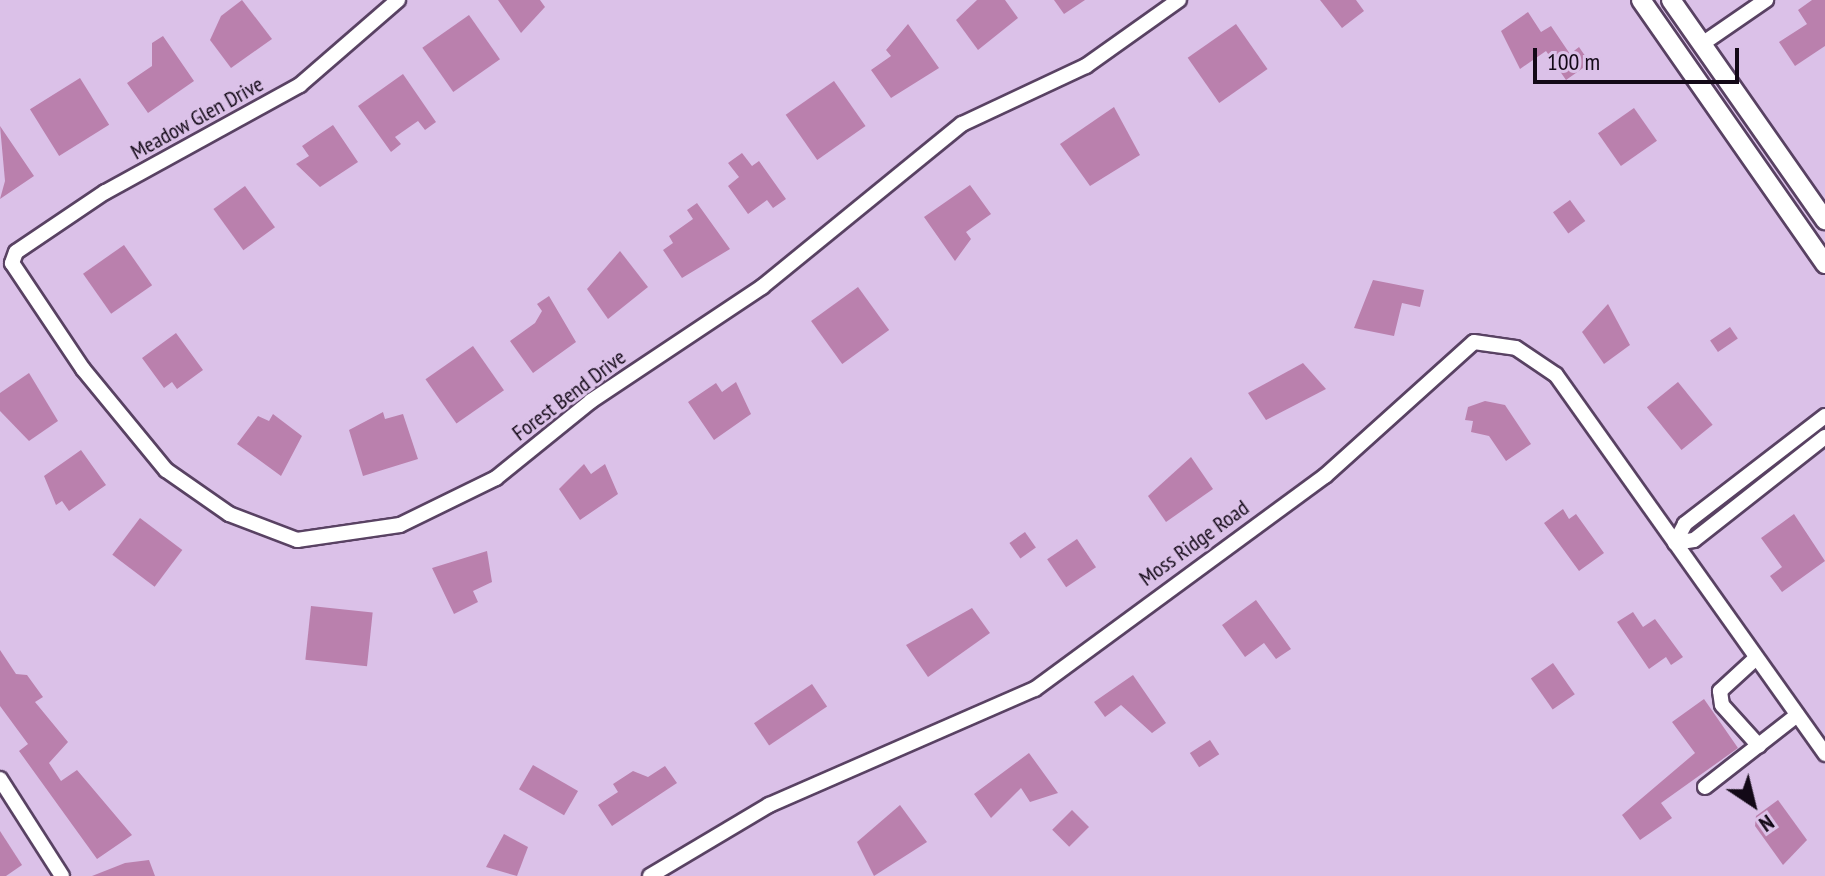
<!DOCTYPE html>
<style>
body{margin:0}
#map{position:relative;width:1825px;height:876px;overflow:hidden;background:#dbc1e8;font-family:"PT Sans Narrow",sans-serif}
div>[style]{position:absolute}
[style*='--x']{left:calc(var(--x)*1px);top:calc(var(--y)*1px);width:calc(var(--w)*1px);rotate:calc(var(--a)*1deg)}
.building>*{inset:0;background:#ba80ad;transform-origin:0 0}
.roads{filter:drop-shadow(2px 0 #594263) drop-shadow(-2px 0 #594263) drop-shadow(0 2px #594263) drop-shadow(0 -2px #594263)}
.minor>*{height:14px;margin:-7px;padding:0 7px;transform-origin:7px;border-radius:7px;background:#fff}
.major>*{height:18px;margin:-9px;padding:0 9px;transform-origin:9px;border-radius:9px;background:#fff}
span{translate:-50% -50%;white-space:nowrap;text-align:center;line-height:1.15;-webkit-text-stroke:6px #dbc1e8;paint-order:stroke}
.street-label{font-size:22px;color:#130917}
.north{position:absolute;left:1713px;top:764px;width:80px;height:80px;-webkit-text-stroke:6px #dbc1e8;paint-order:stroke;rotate:145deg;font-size:22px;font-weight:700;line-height:32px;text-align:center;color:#130917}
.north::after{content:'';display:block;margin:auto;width:28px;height:36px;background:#130917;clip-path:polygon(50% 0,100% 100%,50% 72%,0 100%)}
.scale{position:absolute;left:1533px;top:48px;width:206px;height:36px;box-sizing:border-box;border:4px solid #130917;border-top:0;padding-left:10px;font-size:24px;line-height:28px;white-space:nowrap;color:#130917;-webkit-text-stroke:6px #dbc1e8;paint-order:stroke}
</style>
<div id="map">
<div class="building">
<i style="clip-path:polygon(242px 0,272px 39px,231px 68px,210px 40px,221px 16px)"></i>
<i style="clip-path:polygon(498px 0,540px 0,545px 7px,521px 33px)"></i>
<i style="clip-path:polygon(977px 0,1005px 0,1018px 18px,978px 50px,956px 20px)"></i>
<i style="clip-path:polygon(1054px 0,1085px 0,1064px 14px)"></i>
<i style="clip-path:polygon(1320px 0,1356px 0,1364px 11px,1342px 28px)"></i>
<i style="clip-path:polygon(1812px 0,1825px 0,1825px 46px,1795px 66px,1779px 42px,1807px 24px,1798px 10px)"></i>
<i style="clip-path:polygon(1528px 12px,1541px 32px,1551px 26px,1570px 54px,1579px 47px,1590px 63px,1566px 80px,1546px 51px,1520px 69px,1501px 31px)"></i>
<i style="left:469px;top:15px;width:54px;height:57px;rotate:55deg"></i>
<i style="clip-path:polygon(908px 24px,939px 68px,891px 98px,871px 70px,891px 56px,886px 50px)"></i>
<i style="left:1236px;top:24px;width:55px;height:59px;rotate:55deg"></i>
<i style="clip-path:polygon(163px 36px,194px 81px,148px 113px,127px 83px,152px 66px,152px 43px)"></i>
<i style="clip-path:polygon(403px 74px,436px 122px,425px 130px,418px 121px,395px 137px,401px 144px,391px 152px,358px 106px)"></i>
<i style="left:80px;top:78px;width:55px;height:59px;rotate:58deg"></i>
<i style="left:834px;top:81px;width:55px;height:59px;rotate:55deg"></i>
<i style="clip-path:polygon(1114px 107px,1140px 155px,1090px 186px,1060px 144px)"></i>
<i style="left:1634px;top:108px;width:40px;height:44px;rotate:55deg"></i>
<i style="clip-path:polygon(333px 125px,358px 162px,320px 187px,296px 164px,309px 156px,302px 146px)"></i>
<i style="clip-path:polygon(0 126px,34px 176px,0 199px,5px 181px)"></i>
<i style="clip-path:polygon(742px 153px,752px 166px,759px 161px,786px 199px,773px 208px,767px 200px,748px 214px,728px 186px,739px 177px,728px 163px)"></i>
<i style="clip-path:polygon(970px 185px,991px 214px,966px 232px,971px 239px,955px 261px,924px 217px)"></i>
<i style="left:245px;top:186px;width:51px;height:39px;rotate:54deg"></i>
<i style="left:1570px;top:200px;width:26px;height:21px;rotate:54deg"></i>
<i style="clip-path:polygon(697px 203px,730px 249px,682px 278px,663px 250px,673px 243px,669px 236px,693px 219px,687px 210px)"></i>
<i style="left:124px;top:245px;width:49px;height:50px;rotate:55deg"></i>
<i style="clip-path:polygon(620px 251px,648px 287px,608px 319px,587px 289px)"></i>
<i style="clip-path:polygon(1373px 280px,1424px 290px,1420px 307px,1402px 303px,1394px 336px,1354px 328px)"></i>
<i style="left:858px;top:287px;width:53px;height:58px;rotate:54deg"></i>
<i style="clip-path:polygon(549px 296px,576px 342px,533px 373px,510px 341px,535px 323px,542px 311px,537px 304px)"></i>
<i style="clip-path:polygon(1608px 304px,1630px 345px,1604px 364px,1582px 332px)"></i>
<i style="left:1730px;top:327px;width:14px;height:24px;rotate:56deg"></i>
<i style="clip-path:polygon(176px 333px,203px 370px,177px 389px,172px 382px,164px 388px,142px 358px)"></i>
<i style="left:473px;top:346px;width:54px;height:58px;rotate:55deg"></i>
<i style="clip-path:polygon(1303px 363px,1326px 389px,1266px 420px,1248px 393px)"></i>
<i style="clip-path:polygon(29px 373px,58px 421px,29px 441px,0 411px,0 393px)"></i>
<i style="clip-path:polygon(736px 382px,751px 414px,714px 440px,688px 402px,716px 383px,722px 392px)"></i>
<i style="left:1678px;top:382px;width:55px;height:40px;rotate:51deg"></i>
<i style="clip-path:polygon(1485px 401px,1505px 405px,1531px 444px,1506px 461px,1489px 436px,1471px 432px,1473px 421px,1465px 420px,1468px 407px)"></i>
<i style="clip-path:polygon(383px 412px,385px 419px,403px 414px,418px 459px,363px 476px,349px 430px)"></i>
<i style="clip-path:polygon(273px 414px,302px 436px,281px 476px,237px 444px,258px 416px,269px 421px)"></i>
<i style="clip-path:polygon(81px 450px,106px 485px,69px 511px,62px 501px,56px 505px,44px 476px)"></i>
<i style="clip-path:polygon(1191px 457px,1213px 489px,1166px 522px,1148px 496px)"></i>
<i style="clip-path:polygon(584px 464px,591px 474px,605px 464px,618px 494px,580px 520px,559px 489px)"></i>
<i style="clip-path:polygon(1563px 509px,1569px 519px,1576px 514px,1604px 553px,1579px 571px,1544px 523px)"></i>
<i style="clip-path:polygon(1794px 514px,1825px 561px,1782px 592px,1770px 576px,1782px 567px,1761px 538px)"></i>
<i style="left:140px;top:518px;width:53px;height:46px;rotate:37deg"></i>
<i style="left:1025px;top:532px;width:19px;height:19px;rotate:55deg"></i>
<i style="left:1077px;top:539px;width:34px;height:36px;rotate:56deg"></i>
<i style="clip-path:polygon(487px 551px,492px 582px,473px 591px,478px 602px,454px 614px,432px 568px)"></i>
<i style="clip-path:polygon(1256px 600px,1291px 649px,1276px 659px,1264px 643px,1245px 657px,1222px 625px)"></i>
<i style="left:311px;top:606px;width:62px;height:54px;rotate:6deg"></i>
<i style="clip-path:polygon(972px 608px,990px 633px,928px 677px,906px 645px)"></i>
<i style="clip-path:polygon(1633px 612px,1643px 627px,1655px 619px,1683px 657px,1671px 665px,1666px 657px,1649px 669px,1617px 622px)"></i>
<i style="clip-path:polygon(0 650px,16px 674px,27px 675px,43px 697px,35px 702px,68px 742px,49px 763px,61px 781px,77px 770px,132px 835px,97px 859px,19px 751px,28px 744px,0 706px)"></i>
<i style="left:1553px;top:663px;width:38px;height:27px;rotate:55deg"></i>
<i style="clip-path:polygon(1133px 675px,1166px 723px,1152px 733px,1121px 705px,1105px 717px,1094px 702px)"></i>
<i style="left:812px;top:684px;width:27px;height:70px;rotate:56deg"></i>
<i style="clip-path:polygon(1704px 699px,1738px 748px,1661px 803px,1672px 818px,1640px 840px,1622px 815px,1695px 753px,1672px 722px)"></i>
<i style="left:1210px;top:740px;width:17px;height:24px;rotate:57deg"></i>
<i style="clip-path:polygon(1029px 753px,1058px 793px,1030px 802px,1021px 788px,991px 818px,974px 794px)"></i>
<i style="left:533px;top:765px;width:52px;height:28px;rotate:30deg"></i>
<i style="clip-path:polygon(665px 766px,677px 783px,612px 826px,598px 805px,618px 792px,613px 784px,633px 771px,648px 777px)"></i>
<i style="clip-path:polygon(1778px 800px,1807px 840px,1783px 865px,1755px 826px,1756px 816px)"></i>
<i style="clip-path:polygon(900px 805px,927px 842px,874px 876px,857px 842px)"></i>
<i style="left:1072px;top:810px;width:24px;height:28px;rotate:45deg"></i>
<i style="clip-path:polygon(0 831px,22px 865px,6px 876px,0 876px)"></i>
<i style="clip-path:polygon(504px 834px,528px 847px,517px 876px,486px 867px)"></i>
<i style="clip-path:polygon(149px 860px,155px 876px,92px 876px,125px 863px)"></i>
</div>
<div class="roads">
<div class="minor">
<i style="--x:398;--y:0;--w:130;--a:139.1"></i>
<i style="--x:300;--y:85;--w:222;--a:151.2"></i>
<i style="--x:105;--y:192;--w:107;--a:146"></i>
<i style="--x:16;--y:252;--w:12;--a:110"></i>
<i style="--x:12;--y:263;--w:128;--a:56.2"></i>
<i style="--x:83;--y:369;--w:131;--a:50.6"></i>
<i style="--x:166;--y:470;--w:77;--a:34.9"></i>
<i style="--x:229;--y:514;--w:73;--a:20.9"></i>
<i style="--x:297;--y:540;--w:104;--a:-8.3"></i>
<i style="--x:400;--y:525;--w:107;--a:-26.1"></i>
<i style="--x:496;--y:478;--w:122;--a:-39"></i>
<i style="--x:591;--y:401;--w:206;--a:-33.7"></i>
<i style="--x:762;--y:287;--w:258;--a:-39.2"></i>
<i style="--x:962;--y:124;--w:137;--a:-25.1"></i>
<i style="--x:1086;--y:66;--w:114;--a:-35.4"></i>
<i style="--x:1702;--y:44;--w:78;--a:-34.5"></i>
<i style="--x:1825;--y:416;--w:177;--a:142.4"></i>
<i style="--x:1685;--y:524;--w:21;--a:118"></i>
<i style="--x:1675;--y:543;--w:19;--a:-9"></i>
<i style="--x:1694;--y:540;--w:167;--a:-38.2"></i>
<i style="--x:1756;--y:658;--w:49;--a:137.5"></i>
<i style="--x:1720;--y:691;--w:14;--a:82"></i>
<i style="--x:1722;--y:705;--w:55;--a:47.9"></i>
<i style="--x:0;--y:779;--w:115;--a:57.4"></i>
<i style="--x:1705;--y:787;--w:117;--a:-38"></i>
<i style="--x:650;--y:876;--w:139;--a:-30.8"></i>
<i style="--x:769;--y:805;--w:290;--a:-23.6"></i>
<i style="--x:1035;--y:689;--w:360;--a:-36.3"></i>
<i style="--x:1325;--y:476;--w:200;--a:-42"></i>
<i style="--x:1474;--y:342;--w:42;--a:8.1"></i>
<i style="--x:1516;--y:348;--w:48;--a:34"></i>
<i style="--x:1556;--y:375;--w:465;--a:54.6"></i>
</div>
<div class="major">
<i style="--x:1641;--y:0;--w:322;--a:55.1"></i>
<i style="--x:1671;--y:0;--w:269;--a:55"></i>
</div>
</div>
<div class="street-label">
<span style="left:197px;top:118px;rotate:-29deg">Meadow Glen Drive</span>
<span style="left:569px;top:395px;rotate:-37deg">Forest Bend Drive</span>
<span style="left:1194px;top:543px;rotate:-36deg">Moss Ridge Road</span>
</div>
<div class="north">N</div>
<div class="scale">100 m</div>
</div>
